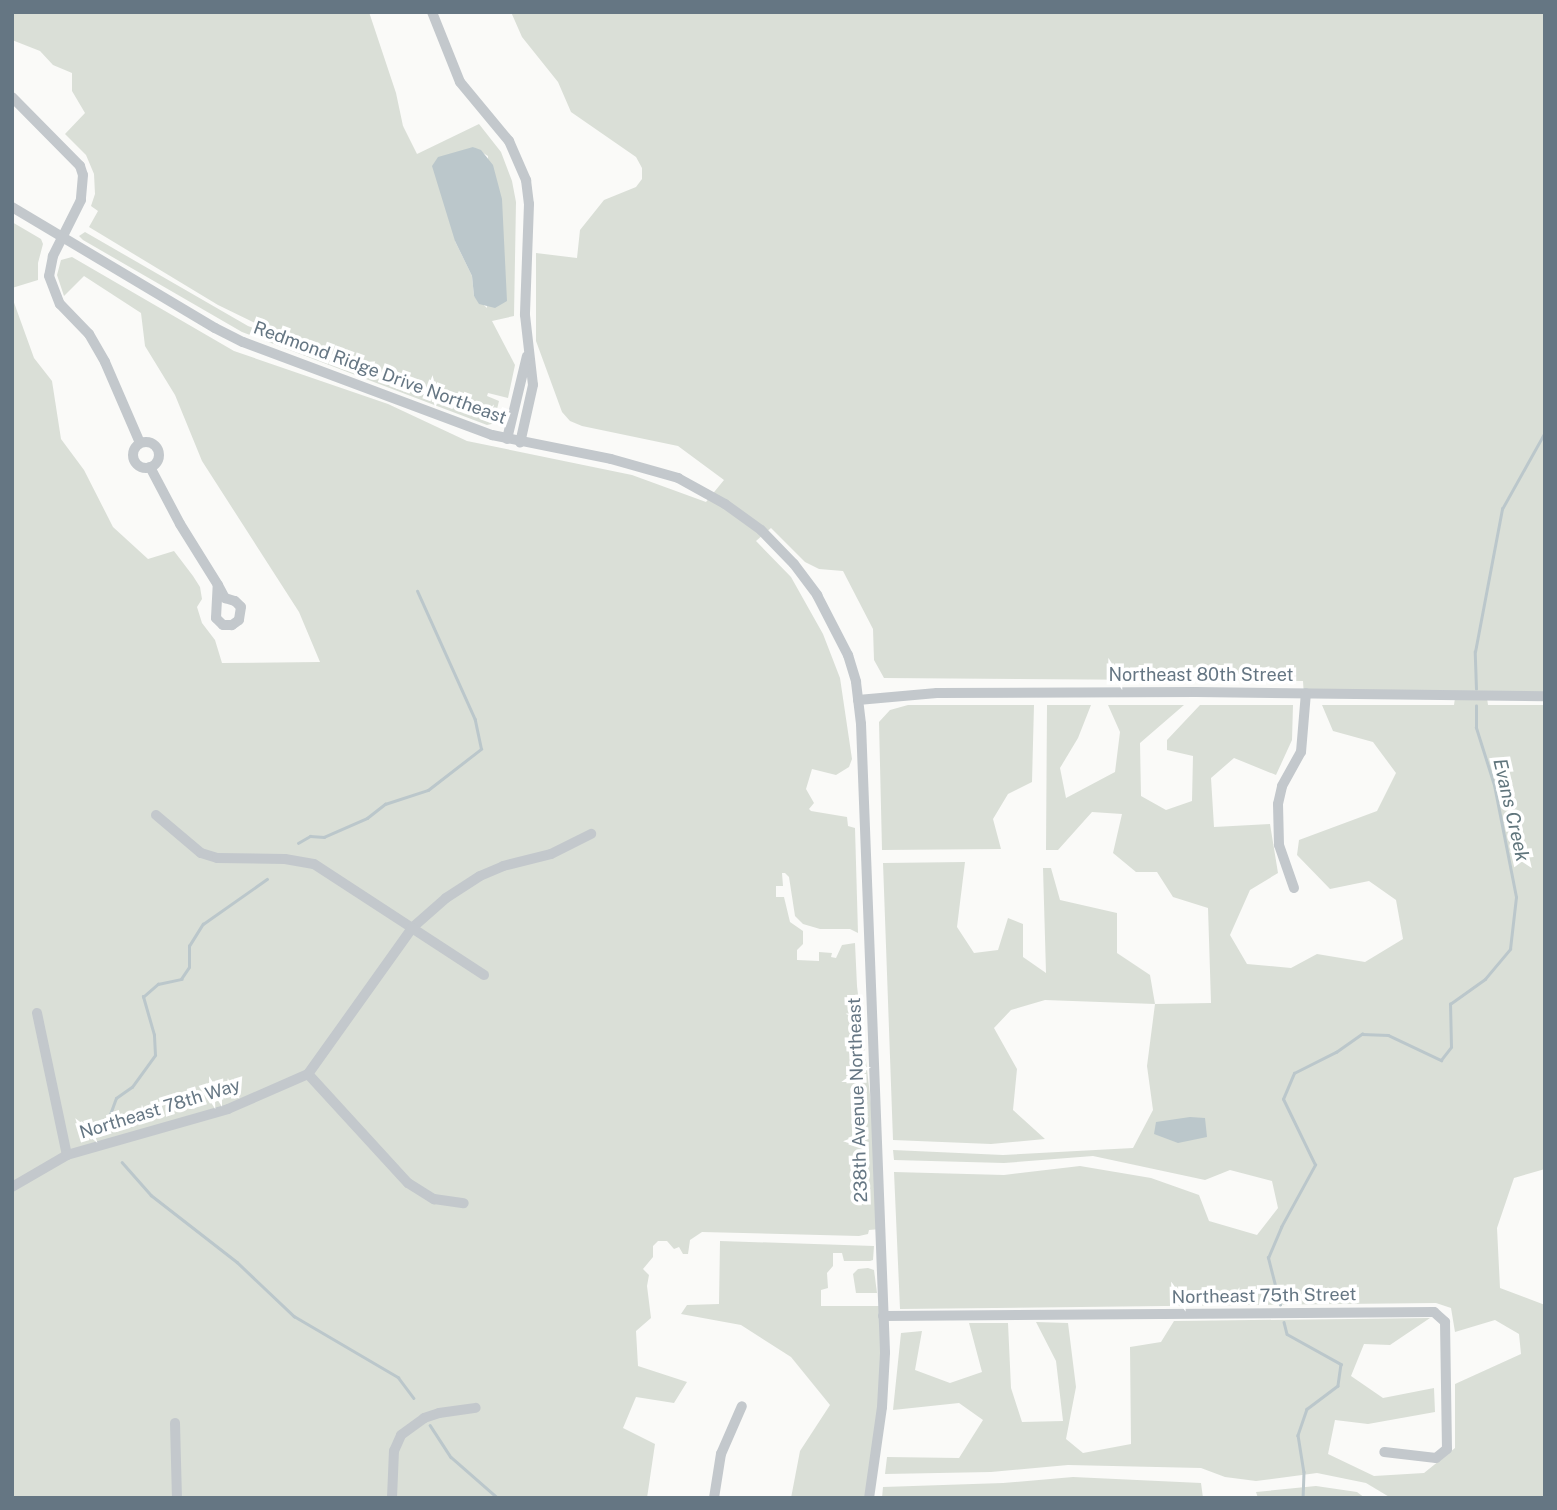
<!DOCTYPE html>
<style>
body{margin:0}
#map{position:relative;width:1557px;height:1510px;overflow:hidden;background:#fafaf8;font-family:"Public Sans",sans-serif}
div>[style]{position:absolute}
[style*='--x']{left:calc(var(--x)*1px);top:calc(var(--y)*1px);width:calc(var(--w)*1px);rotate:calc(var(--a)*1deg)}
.green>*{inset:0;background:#dadfd7}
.water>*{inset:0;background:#bbc7cb}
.stream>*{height:2.5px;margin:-1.25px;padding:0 1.25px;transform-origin:1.25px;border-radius:1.25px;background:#bbc7cb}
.minor>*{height:10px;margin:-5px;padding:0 5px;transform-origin:5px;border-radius:5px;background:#c3c8cc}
.minor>.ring{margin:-5px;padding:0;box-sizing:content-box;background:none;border:10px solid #c3c8cc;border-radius:50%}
span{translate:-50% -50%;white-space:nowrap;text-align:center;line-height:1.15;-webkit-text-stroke:7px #fff;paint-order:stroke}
.street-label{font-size:18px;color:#657683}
.water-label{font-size:19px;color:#60757c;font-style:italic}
.frame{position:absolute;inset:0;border:14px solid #657683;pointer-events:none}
</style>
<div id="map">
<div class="green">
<i style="clip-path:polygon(evenodd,12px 12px,369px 12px,396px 93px,403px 126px,417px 154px,479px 124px,501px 152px,512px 181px,516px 202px,514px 316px,492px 321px,515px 365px,508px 398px,488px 393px,487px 396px,499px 401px,496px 413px,392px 375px,345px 363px,324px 350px,259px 325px,218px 305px,89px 227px,98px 211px,91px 206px,95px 194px,94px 174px,86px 155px,65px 134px,85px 113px,72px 91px,72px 73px,53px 65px,40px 51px,12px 40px,12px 12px,473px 147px,488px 156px,487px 308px,474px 296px,472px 276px,455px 241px,473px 147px)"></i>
<i style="clip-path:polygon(511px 12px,1545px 12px,1545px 697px,1487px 698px,1488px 705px,1545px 705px,1545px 1169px,1514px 1178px,1497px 1228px,1500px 1288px,1545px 1305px,1545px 1498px,1391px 1498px,1366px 1483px,1317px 1473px,1256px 1481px,1225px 1477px,1201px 1468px,1068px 1465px,991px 1472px,885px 1474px,887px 1457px,959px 1458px,983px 1420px,959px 1403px,893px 1410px,901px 1333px,922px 1331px,915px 1370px,950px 1383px,982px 1372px,969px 1323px,1008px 1323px,1011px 1388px,1022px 1422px,1063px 1421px,1056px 1361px,1036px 1322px,1068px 1323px,1076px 1387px,1066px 1439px,1083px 1453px,1131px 1444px,1130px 1347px,1161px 1342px,1174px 1321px,1430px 1318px,1390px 1345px,1364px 1344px,1351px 1376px,1383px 1398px,1434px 1388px,1435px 1412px,1368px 1424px,1335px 1420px,1328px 1454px,1374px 1476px,1424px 1473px,1455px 1448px,1455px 1384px,1521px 1354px,1519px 1334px,1495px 1320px,1455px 1332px,1451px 1308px,1436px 1303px,900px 1309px,894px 1172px,1004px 1175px,1080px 1166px,1151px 1178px,1199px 1195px,1209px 1221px,1257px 1235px,1278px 1208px,1272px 1181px,1230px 1170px,1205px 1180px,1093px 1156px,1004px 1163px,894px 1160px,893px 1150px,1003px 1155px,1133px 1148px,1153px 1110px,1147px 1066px,1155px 1004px,1045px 1000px,1011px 1010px,994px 1028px,1017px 1069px,1013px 1110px,1045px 1139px,991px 1144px,893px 1140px,883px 863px,965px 862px,957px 927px,974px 953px,998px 950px,1008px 918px,1023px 924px,1023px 957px,1046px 973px,1043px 868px,1051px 868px,1060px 900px,1117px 913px,1117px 953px,1150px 975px,1155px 1004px,1211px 1003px,1208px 908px,1173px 897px,1157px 872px,1136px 872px,1113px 853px,1122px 814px,1092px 812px,1058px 850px,1046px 850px,1047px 705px,1091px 705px,1078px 738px,1060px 768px,1066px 798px,1115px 772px,1120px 732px,1108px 705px,1184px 705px,1140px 743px,1141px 796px,1166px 810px,1192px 801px,1193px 756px,1167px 750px,1167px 740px,1200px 705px,1293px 705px,1292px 740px,1276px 775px,1234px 758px,1211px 778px,1214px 827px,1270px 824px,1278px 873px,1250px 890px,1230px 935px,1247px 964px,1291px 968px,1317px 954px,1365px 962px,1403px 939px,1396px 900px,1369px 881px,1330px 889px,1297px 855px,1299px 840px,1377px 811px,1396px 773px,1373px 742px,1333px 731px,1322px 705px,1454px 705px,1455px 698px,1304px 697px,1303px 681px,884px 678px,874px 660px,873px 629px,843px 571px,819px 569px,805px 562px,771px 528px,756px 541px,791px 577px,823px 634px,840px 678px,852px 759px,849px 767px,836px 775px,812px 769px,806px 789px,814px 803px,809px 809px,811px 811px,847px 817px,848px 826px,855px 828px,858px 933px,850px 929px,820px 929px,803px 924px,795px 916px,789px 877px,785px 873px,782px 873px,783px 886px,776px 886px,776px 897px,784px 897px,790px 922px,803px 931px,803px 944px,797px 950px,797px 960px,819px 961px,819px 952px,832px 953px,831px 957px,836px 958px,842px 945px,855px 943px,857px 986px,878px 1162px,880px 1229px,869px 1230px,868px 1234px,859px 1236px,702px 1232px,690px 1240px,688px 1254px,683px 1254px,679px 1247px,674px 1249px,667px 1241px,658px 1241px,653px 1246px,653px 1257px,643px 1269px,649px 1275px,647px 1286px,651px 1318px,636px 1331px,638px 1366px,687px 1382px,674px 1403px,636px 1397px,623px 1428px,655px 1444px,647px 1498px,12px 1498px,12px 297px,34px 358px,52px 381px,61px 439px,84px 470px,113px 527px,148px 559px,174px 551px,193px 576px,200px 587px,202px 599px,197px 607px,202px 623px,215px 640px,222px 663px,320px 662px,299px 612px,202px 461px,175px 395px,145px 346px,141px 313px,84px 276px,64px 296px,57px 275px,61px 260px,72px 257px,234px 351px,388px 404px,467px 441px,632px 475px,706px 502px,724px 480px,678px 446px,582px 426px,570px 421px,562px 412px,536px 341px,536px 253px,577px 258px,580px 230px,604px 200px,636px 187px,642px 179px,642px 168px,636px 157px,571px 112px,558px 82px,522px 37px)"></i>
<i style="clip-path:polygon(12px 222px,41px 239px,43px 244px,38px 263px,38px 280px,12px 288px)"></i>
<i style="clip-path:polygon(85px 232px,248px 326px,317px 352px,335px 364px,498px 418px,501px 422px,487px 425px,242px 332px,83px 240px,79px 236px)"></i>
<i style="clip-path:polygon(908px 705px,1034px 705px,1032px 782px,1008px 794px,993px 819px,1001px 849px,882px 850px,879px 722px,890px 710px)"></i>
<i style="clip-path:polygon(720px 1241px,874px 1246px,873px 1260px,870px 1261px,844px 1261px,842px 1253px,833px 1253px,833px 1266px,827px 1273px,828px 1288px,821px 1290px,821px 1306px,883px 1306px,885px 1353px,869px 1498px,791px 1498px,800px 1451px,830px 1405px,791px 1357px,741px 1325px,681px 1314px,687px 1305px,719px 1304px)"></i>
<i style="clip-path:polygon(868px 1268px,874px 1270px,877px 1293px,856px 1293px,853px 1274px,858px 1269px)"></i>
<i style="clip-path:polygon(1073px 1477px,1201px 1483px,1203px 1498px,882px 1498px,883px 1487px,1003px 1483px)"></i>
<i style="clip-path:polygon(1316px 1486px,1357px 1492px,1365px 1498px,1258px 1498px,1256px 1492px)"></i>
</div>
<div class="water">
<i style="clip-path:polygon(473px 147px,481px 150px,493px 165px,502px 199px,507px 301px,495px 308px,479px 304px,474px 296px,472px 276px,455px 241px,432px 166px,438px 157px)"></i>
<i style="clip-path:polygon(1190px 1117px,1205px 1118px,1207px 1137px,1178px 1143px,1154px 1134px,1156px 1122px)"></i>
</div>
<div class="stream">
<i style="--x:1476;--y:689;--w:37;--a:-92"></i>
<i style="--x:1475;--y:652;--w:146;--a:-79.3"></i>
<i style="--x:1502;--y:509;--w:88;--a:-60.8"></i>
<i style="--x:298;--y:843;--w:14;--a:-30"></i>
<i style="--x:310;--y:836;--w:14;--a:4"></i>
<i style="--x:324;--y:837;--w:47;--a:-23.8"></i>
<i style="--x:367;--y:818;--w:23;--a:-38"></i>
<i style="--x:385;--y:804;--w:45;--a:-18"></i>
<i style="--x:428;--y:790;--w:67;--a:-37.7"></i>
<i style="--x:481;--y:749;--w:30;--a:-102"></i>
<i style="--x:475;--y:720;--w:141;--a:-114.2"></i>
<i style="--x:108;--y:1120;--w:23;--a:-70"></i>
<i style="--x:116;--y:1098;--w:19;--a:-35"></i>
<i style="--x:132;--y:1087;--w:39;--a:-54"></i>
<i style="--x:155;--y:1055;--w:20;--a:-93"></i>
<i style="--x:154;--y:1035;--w:40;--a:-106"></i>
<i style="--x:143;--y:997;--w:20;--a:-41"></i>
<i style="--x:158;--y:984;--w:24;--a:-12"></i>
<i style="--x:181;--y:979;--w:14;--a:-56"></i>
<i style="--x:189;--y:967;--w:21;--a:-90"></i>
<i style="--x:189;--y:946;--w:26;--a:-58"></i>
<i style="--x:203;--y:924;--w:78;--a:-35.1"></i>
<i style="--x:122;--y:1162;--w:44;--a:48.7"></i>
<i style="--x:151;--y:1195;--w:109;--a:37.9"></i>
<i style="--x:237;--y:1262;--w:79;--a:43.5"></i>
<i style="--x:294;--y:1316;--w:121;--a:30.4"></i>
<i style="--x:398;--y:1377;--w:26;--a:53"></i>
<i style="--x:1280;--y:1305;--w:49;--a:-104.3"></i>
<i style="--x:1268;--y:1258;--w:34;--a:-67"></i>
<i style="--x:1281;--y:1227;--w:71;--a:-61.3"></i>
<i style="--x:1315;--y:1165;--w:73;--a:-115.9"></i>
<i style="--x:1283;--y:1099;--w:28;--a:-67"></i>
<i style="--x:1294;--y:1073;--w:47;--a:-26.6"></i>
<i style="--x:1336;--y:1052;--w:32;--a:-35"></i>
<i style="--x:1362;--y:1034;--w:26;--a:2"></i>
<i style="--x:1388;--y:1035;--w:59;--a:25.3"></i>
<i style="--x:1441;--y:1060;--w:16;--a:-52"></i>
<i style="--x:1451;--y:1047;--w:43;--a:-91.3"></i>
<i style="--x:1450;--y:1004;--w:43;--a:-35.5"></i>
<i style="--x:1485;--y:979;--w:39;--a:-50"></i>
<i style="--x:1510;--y:949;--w:52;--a:-83.4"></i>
<i style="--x:1516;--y:897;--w:114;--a:-101.1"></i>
<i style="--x:1494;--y:785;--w:60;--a:-107.5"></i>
<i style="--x:1476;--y:728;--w:22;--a:-90"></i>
<i style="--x:1284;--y:1322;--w:12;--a:76"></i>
<i style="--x:1287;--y:1334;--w:62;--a:29.1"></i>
<i style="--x:1341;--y:1364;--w:22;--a:98"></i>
<i style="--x:1338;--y:1386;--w:39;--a:143"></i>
<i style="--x:1307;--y:1409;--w:28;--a:109"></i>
<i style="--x:1298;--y:1435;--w:37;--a:81"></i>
<i style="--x:1304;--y:1472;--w:26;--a:92"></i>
<i style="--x:430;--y:1425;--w:38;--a:57"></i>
<i style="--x:451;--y:1457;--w:62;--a:41.1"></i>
</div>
<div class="minor">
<i style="--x:432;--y:12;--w:75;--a:68.2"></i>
<i style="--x:460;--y:82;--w:77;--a:50.3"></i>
<i style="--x:509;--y:141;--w:43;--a:66.4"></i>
<i style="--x:526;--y:180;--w:24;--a:83"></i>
<i style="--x:529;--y:204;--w:111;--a:92.1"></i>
<i style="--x:525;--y:315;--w:70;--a:83.5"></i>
<i style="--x:533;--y:385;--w:59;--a:102.6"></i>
<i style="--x:12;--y:97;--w:97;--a:45.4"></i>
<i style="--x:80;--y:166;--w:9;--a:72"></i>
<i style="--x:83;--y:175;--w:25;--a:95"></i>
<i style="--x:81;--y:200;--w:63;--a:116.6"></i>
<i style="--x:53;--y:256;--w:20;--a:101"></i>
<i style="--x:49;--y:276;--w:30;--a:69"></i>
<i style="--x:60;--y:304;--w:42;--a:46"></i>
<i style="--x:89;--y:334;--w:32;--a:60"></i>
<i style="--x:105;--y:362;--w:88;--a:66.6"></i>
<i style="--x:12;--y:207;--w:236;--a:30.8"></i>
<i style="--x:215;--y:328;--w:31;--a:27"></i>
<i style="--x:243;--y:342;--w:266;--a:20.5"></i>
<i style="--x:492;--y:435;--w:121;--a:11.4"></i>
<i style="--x:611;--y:459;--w:70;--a:15.8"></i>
<i style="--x:678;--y:478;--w:54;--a:29"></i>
<i style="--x:725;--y:504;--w:44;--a:35.8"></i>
<i style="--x:761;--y:530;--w:47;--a:45.9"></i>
<i style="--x:794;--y:564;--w:39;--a:53"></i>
<i style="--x:817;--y:595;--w:68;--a:62.7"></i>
<i style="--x:848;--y:655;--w:28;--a:73"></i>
<i style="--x:856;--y:682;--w:42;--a:83.2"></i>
<i style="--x:861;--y:724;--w:629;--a:87.81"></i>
<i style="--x:885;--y:1353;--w:54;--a:93.2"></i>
<i style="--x:882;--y:1407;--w:92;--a:98.1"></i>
<i style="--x:507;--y:439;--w:85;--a:-76.5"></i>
<i class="ring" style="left:133px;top:442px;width:16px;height:16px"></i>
<i style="--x:150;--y:467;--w:64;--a:62.2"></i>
<i style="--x:180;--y:524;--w:72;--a:58.1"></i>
<i style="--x:218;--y:585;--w:15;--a:62"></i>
<i style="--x:225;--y:598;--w:10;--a:17"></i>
<i style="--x:235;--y:601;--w:8;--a:45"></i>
<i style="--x:241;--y:607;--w:13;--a:99"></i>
<i style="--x:239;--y:620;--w:9;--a:144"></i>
<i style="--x:232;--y:625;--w:9;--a:180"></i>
<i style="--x:223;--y:625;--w:10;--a:-135"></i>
<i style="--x:216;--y:618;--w:33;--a:-87"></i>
<i style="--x:858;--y:700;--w:79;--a:-5.1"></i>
<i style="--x:937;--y:693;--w:259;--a:-0.2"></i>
<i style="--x:1196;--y:692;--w:349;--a:0.7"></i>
<i style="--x:156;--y:815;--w:59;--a:40.2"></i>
<i style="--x:201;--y:853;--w:17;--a:17"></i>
<i style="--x:217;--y:858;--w:68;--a:0.8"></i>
<i style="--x:285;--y:859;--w:29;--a:10"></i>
<i style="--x:314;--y:864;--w:117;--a:33.1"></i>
<i style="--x:412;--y:928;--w:45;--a:-41.4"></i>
<i style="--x:446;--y:898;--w:40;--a:-32.9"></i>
<i style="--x:480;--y:876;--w:25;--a:-23"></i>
<i style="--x:503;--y:866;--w:49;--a:-14"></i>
<i style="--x:551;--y:854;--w:45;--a:-26.6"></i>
<i style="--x:1294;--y:888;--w:46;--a:-109.2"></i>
<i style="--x:1279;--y:845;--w:41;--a:-91.4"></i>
<i style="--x:1278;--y:804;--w:18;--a:-77"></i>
<i style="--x:1282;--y:786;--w:39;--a:-61"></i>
<i style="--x:1301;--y:752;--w:59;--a:-85.2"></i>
<i style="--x:37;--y:1013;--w:145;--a:78.1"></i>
<i style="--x:308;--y:1074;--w:148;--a:47.5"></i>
<i style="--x:408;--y:1183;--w:31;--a:32"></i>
<i style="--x:434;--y:1199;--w:30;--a:8"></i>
<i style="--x:12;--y:1187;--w:64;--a:-30.2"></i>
<i style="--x:67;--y:1155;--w:167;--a:-15.9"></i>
<i style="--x:228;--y:1109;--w:87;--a:-23.6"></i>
<i style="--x:308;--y:1074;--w:179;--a:-54.5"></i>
<i style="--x:412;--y:928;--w:86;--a:33.1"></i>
<i style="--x:883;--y:1316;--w:551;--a:-0.42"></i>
<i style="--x:1434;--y:1312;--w:15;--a:42"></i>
<i style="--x:1445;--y:1322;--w:127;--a:89.1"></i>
<i style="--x:1447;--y:1449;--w:14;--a:141"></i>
<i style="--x:1436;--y:1458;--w:52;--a:-173.4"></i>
<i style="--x:175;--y:1423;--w:75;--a:88.5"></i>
<i style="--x:392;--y:1498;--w:47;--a:-87.6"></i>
<i style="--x:394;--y:1451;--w:17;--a:-66"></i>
<i style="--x:401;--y:1435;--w:29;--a:-36"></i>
<i style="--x:424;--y:1418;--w:16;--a:-18"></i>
<i style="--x:439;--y:1413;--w:37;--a:-8"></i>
<i style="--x:714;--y:1498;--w:45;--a:-81"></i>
<i style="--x:721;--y:1454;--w:52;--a:-66.4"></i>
</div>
<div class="street-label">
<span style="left:380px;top:373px;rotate:20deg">Redmond Ridge Drive Northeast</span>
<span style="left:1201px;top:675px">Northeast 80th Street</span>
<span style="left:858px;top:1100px;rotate:-92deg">238th Avenue Northeast</span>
<span style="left:160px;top:1109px;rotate:-17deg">Northeast 78th Way</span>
<span style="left:1264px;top:1296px;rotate:-1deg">Northeast 75th Street</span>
</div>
<div class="water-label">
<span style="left:1511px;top:810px;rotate:77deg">Evans Creek</span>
</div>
<div class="frame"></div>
</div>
